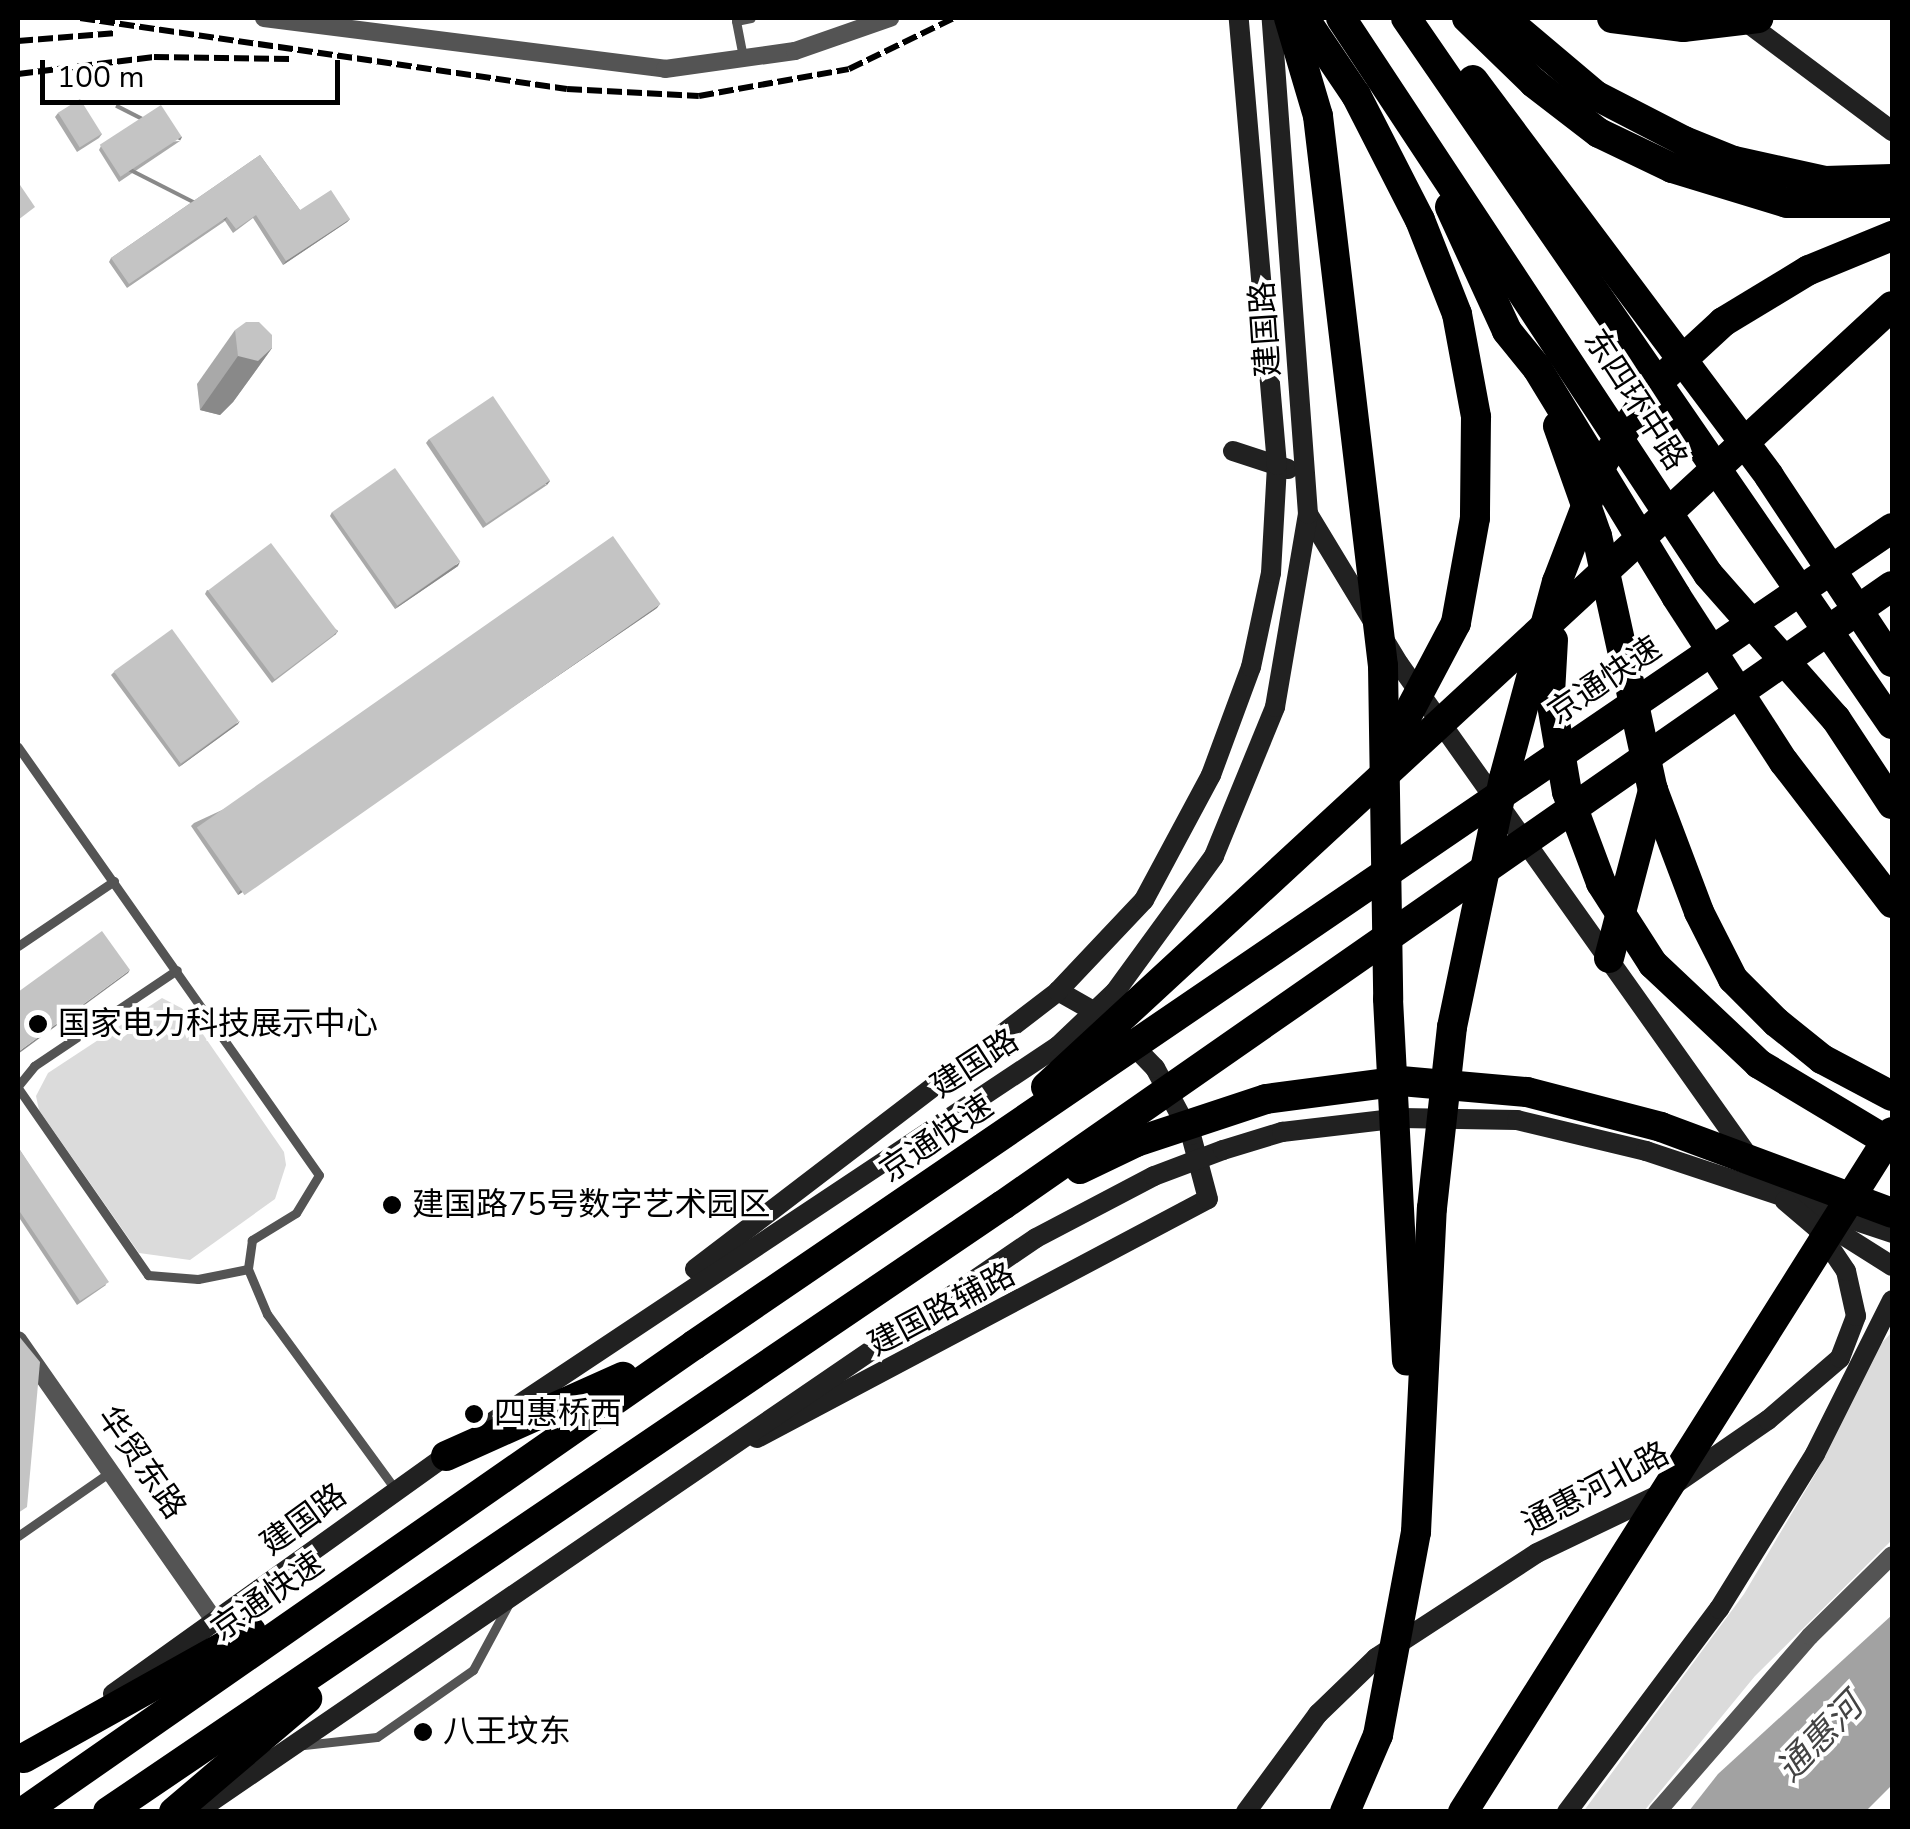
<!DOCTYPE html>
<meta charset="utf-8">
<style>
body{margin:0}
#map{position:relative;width:1910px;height:1829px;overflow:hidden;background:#fff;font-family:"Nunito Sans","Noto Sans SC",sans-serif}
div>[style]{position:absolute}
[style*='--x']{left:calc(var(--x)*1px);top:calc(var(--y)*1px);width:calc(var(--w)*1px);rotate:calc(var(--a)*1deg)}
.green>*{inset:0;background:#dbdbdb}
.water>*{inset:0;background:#a2a2a2}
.lane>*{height:9px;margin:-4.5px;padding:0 4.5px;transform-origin:4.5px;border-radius:4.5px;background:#545454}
.street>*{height:18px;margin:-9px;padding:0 9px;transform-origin:9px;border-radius:9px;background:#545454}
.secondary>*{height:20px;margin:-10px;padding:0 10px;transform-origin:10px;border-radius:10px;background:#212121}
.highway>*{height:30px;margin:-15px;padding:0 15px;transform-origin:15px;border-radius:15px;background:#000}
.rail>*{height:6px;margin-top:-3px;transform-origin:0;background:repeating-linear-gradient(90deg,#000 0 15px,transparent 0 20px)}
.wall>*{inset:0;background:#a9a9a9}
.shaded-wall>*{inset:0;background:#898989;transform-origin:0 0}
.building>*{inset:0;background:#c4c4c4;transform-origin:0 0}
.dots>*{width:28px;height:28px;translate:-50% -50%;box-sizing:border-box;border:5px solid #fff;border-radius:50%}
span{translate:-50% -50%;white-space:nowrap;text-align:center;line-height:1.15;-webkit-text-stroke:8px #fff;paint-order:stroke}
.street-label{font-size:32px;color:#000}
.poi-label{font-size:32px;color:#000}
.left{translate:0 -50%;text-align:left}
.water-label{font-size:35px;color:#434343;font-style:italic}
.frame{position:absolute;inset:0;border:20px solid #000;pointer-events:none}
.scale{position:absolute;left:40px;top:60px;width:300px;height:45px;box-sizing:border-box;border:5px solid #000;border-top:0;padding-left:12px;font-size:30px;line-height:35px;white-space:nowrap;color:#000;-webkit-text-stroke:8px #fff;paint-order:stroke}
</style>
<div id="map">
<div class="green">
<i style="clip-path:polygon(162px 998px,187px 1011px,284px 1152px,286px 1165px,275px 1199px,190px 1260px,139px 1253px,39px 1110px,36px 1096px,48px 1073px)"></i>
<i style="clip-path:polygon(1892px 1332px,1892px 1540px,1755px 1676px,1644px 1811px,1583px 1812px,1744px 1594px,1817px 1471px,1880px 1345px)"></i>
</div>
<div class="water">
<i style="clip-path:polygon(1892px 1615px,1892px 1785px,1866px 1811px,1689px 1811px,1718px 1774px)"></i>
</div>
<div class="lane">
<i style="--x:743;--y:57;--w:37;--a:-101"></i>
<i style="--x:736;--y:21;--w:15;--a:-11"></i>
<i style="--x:18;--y:747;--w:523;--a:54.88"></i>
<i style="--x:319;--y:1175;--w:44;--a:121.2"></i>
<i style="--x:296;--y:1213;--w:52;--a:148.5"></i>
<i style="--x:252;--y:1240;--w:29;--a:98"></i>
<i style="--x:248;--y:1269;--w:49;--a:67.1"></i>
<i style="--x:267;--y:1314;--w:217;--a:53.8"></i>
<i style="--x:18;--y:946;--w:116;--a:-34.1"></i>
<i style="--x:18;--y:1086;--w:26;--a:-51"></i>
<i style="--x:34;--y:1066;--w:172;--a:-33.9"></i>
<i style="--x:18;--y:1088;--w:228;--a:55.2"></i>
<i style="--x:148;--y:1275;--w:50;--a:4.6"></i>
<i style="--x:198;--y:1279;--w:51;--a:-11.3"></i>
<i style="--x:18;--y:1536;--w:112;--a:-34.8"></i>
<i style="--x:304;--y:1745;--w:73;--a:-6.3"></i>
<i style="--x:377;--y:1737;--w:117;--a:-34.9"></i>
<i style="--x:473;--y:1670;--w:74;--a:-61.7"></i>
</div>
<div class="street">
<i style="--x:264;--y:18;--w:404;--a:7.2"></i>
<i style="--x:665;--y:69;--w:131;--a:-7.9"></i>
<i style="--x:795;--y:51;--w:101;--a:-19.2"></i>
<i style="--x:18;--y:1340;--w:343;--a:55"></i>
<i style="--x:1657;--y:1812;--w:233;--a:-49"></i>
<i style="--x:1810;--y:1636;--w:115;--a:-44.6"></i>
</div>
<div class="secondary">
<i style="--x:1741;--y:18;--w:189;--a:36.8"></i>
<i style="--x:1233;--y:451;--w:58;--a:18.1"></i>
<i style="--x:1308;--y:514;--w:175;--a:58.8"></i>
<i style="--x:1399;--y:664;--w:608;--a:54.64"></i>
<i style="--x:1058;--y:991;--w:53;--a:29.5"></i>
<i style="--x:1824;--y:1223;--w:80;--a:32.3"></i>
<i style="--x:695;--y:1269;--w:457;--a:-37.4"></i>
<i style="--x:1058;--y:991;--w:125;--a:-46.6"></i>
<i style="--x:1144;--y:900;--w:142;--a:-61.8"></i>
<i style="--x:1211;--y:775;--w:115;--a:-69.7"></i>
<i style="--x:1251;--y:667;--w:96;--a:-78"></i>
<i style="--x:1271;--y:573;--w:108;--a:-86.8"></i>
<i style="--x:1277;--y:465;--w:449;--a:-94.9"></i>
<i style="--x:482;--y:1429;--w:692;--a:-33.62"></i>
<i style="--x:1058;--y:1046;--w:79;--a:-43.5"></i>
<i style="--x:1115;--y:992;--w:168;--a:-53.9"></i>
<i style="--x:1214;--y:856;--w:161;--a:-67.7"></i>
<i style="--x:1275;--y:707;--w:196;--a:-80.3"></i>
<i style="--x:1308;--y:514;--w:497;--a:-94.2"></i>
<i style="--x:757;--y:1438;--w:510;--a:-27.92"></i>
<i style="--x:1208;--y:1199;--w:66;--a:-104.9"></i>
<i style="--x:1191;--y:1135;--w:76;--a:-118.2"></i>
<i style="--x:1155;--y:1068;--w:43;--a:-134.1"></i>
<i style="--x:113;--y:1694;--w:421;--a:-35.6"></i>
<i style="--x:196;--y:1812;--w:1017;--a:-34.35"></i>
<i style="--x:1036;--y:1238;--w:133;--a:-27.7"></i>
<i style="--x:1154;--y:1176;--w:74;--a:-20.6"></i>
<i style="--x:1223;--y:1150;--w:62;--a:-17"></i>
<i style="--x:1282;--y:1132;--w:120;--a:-6.7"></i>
<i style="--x:1401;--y:1118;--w:116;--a:1"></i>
<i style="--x:1517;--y:1120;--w:133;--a:13.5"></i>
<i style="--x:1646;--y:1151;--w:259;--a:18.4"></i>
<i style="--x:1246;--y:1812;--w:122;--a:-53.7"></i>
<i style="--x:1318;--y:1714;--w:81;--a:-44"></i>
<i style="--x:1376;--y:1658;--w:192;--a:-33.1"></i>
<i style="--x:1537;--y:1553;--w:139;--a:-25.6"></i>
<i style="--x:1662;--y:1493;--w:129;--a:-34.6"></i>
<i style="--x:1768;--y:1420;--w:95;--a:-40.7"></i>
<i style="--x:1840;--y:1358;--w:45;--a:-69.1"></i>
<i style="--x:1856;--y:1316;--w:46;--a:-102.5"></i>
<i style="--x:1846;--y:1271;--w:52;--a:-124"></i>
<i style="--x:1817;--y:1228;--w:42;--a:-139.8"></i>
<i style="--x:1567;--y:1812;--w:254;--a:-53.2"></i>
<i style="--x:1719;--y:1609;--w:182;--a:-58.2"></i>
<i style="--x:1815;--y:1454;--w:172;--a:-63.4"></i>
</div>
<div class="highway">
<i style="--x:1289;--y:18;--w:102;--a:73.5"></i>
<i style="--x:1318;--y:116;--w:554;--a:83.26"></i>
<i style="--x:1383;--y:666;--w:333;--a:89.1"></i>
<i style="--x:1388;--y:999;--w:362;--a:87"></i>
<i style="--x:1304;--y:18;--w:93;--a:56"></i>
<i style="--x:1356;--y:95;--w:140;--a:62.9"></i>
<i style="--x:1420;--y:220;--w:101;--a:68.5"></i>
<i style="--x:1457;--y:314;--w:105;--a:79.5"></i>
<i style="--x:1476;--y:417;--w:101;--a:90.6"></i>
<i style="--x:1475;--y:518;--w:107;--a:100.3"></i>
<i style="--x:1456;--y:623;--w:149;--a:117.9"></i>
<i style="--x:1341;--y:18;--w:666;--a:56.57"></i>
<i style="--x:1708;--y:574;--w:193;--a:48.6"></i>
<i style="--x:1836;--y:719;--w:102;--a:56.6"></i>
<i style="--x:1406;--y:18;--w:857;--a:55.46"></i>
<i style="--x:1467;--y:18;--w:93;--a:44.1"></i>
<i style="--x:1534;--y:83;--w:82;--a:37.6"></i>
<i style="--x:1599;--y:133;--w:81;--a:25.6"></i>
<i style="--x:1672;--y:168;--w:120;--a:16.9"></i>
<i style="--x:1787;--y:203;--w:105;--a:0"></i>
<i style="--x:1504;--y:18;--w:119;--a:40.2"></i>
<i style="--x:1595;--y:95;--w:100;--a:27.3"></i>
<i style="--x:1684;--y:141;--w:54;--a:21.8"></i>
<i style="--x:1734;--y:161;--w:93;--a:12.4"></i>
<i style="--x:1825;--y:181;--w:67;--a:-1.7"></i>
<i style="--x:1612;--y:18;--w:72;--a:7.2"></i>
<i style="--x:1683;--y:27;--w:76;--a:-6.8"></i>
<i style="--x:1473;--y:80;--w:494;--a:53.2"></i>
<i style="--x:1769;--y:476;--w:223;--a:56.5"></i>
<i style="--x:1450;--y:207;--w:136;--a:65.3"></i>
<i style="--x:1507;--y:331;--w:48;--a:51"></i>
<i style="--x:1537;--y:368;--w:267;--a:58.6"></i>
<i style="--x:1676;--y:596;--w:198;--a:57"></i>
<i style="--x:1784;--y:762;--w:178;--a:52.5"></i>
<i style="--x:1558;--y:426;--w:117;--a:70.5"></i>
<i style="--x:1597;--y:536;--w:260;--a:77.6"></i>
<i style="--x:1653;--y:790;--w:130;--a:69.3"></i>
<i style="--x:1699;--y:912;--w:75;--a:63.1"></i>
<i style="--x:1733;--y:979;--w:61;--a:45"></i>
<i style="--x:1776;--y:1022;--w:59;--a:38.8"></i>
<i style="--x:1822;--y:1059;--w:79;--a:27.9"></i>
<i style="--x:1553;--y:640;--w:53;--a:93.2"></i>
<i style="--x:1550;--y:693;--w:100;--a:80.3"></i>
<i style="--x:1567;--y:792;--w:97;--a:69.5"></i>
<i style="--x:1601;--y:883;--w:96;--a:57.3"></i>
<i style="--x:1653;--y:964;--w:146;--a:43.3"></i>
<i style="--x:1759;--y:1064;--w:155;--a:31"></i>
<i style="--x:1609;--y:958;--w:174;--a:-75.3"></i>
<i style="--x:1046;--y:1087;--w:1151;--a:-42.71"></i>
<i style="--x:1080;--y:1169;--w:62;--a:-25.7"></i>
<i style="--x:1136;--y:1142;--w:137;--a:-18.3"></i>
<i style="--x:1266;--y:1099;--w:136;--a:-7.6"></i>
<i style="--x:1401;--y:1081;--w:126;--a:5"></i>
<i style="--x:1527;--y:1092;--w:138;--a:14.6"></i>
<i style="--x:1661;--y:1127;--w:246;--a:20.4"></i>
<i style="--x:446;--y:1456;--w:194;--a:-24.1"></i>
<i style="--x:24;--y:1758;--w:260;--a:-29.2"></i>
<i style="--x:23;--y:1812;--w:818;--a:-34.84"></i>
<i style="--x:694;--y:1345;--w:1450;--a:-34.29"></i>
<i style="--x:108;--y:1812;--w:1081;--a:-34.15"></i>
<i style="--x:1003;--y:1205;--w:1083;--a:-34.85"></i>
<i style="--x:174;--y:1812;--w:175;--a:-40.4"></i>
<i style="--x:1345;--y:1812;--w:84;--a:-66.8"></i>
<i style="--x:1378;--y:1735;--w:207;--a:-79.4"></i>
<i style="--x:1416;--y:1532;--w:324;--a:-87.2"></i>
<i style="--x:1432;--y:1208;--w:182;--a:-83.7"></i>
<i style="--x:1452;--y:1027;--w:254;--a:-78.2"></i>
<i style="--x:1504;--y:778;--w:203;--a:-74.9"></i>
<i style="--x:1557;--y:582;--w:129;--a:-69"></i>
<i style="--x:1603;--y:462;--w:96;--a:-55.6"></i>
<i style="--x:1657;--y:383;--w:90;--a:-42.7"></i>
<i style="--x:1723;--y:322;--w:100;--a:-31.2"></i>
<i style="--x:1809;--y:270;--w:90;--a:-22.3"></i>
<i style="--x:1463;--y:1812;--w:804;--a:-57.75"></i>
</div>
<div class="rail">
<i style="--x:80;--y:18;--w:492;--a:8.3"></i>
<i style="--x:567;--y:89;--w:132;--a:3"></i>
<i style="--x:699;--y:96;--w:152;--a:-10.2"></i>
<i style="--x:849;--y:69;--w:117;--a:-25.9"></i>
<i style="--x:18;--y:41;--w:99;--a:-4.6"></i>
<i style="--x:18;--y:74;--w:137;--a:-7.1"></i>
<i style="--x:154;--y:57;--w:137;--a:0.8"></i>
</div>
<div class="wall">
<i style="clip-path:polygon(58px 113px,102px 134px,99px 138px,77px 152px,55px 117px)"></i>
<i style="clip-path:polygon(180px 141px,119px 182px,99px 150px,101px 146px)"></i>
<i style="clip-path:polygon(260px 155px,300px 210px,350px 219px,347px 222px,283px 265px,253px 218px,233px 233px,225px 221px,127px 288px,109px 262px,111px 258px)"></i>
<i style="clip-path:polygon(235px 330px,272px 348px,233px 402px,220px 415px,200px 410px,197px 384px)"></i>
<i style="clip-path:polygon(429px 439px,547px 485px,483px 528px,426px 443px)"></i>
<i style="clip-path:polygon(332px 512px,458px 566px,395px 609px,330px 516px)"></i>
<i style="clip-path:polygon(207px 590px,338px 631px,335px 635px,272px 683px,205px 594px)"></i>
<i style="clip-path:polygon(657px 608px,238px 895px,191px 826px,194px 823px)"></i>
<i style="clip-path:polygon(114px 672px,238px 724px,179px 767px,111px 675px)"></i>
<i style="clip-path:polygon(18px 1147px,106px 1285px,77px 1305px,18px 1216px)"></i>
</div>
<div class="shaded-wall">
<i style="left:182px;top:137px;width:4px;height:73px;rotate:117deg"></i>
<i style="left:227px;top:217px;width:4px;height:119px;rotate:117deg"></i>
<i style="clip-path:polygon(350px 219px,347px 222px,283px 265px,286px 261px)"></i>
<i style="clip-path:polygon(272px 348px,233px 402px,220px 415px,200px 410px,238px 356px)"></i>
<i style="left:550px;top:481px;width:5px;height:77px;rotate:127deg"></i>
<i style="clip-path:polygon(460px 562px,458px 566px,395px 609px,398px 606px)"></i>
<i style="clip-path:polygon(660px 604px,657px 608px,238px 895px,240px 891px)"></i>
<i style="left:338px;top:631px;width:5px;height:79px;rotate:127deg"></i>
<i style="clip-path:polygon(240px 721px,238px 724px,179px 767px,182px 764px)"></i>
<i style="clip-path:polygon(130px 970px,128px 973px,18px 1054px,18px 1052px)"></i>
</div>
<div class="building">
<i style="left:80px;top:99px;width:41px;height:26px;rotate:58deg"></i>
<i style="left:161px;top:105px;width:38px;height:73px;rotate:57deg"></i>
<i style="clip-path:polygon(260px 155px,300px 210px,331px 190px,350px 219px,286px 261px,256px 215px,236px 229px,227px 217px,129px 284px,111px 258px)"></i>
<i style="clip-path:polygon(18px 182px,35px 207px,18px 220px)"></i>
<i style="clip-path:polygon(246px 322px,259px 322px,272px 335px,272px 348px,258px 361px,238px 356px,235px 330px)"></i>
<i style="left:493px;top:396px;width:102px;height:77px;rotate:56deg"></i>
<i style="left:395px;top:468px;width:114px;height:77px;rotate:55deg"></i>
<i style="left:613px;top:536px;width:83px;height:508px;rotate:55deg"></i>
<i style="left:271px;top:543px;width:111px;height:79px;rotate:53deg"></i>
<i style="left:172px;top:629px;width:114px;height:72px;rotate:54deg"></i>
<i style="clip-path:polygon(102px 931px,130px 970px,18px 1052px,18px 992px)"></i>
<i style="clip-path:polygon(18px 1147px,109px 1282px,80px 1301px,18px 1209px)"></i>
<i style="clip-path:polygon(18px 1335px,40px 1362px,27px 1507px,18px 1513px)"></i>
</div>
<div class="dots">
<i style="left:38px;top:1024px;background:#000"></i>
<i style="left:392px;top:1205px;background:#000"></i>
<i style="left:474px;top:1414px;background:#000"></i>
<i style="left:423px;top:1732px;background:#000"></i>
</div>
<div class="street-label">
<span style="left:1266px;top:329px;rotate:-94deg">建国路</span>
<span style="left:1635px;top:400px;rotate:57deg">东四环中路</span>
<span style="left:1605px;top:681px;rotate:-34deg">京通快速</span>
<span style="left:975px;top:1064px;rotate:-33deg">建国路</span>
<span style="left:937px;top:1139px;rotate:-34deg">京通快速</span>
<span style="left:942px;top:1310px;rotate:-28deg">建国路辅路</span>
<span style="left:141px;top:1463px;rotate:55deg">华贸东路</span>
<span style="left:1596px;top:1489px;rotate:-28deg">通惠河北路</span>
<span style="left:304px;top:1520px;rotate:-36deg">建国路</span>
<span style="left:268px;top:1597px;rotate:-35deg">京通快速</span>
</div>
<div class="poi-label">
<span class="left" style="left:58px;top:1024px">国家电力科技展示中心</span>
<span class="left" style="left:412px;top:1205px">建国路75号数字艺术园区</span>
<span class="left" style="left:494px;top:1414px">四惠桥西</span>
<span class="left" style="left:443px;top:1732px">八王坟东</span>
</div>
<div class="water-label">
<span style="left:1820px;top:1738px;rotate:-46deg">通惠河</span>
</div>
<div class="frame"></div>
<div class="scale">100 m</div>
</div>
